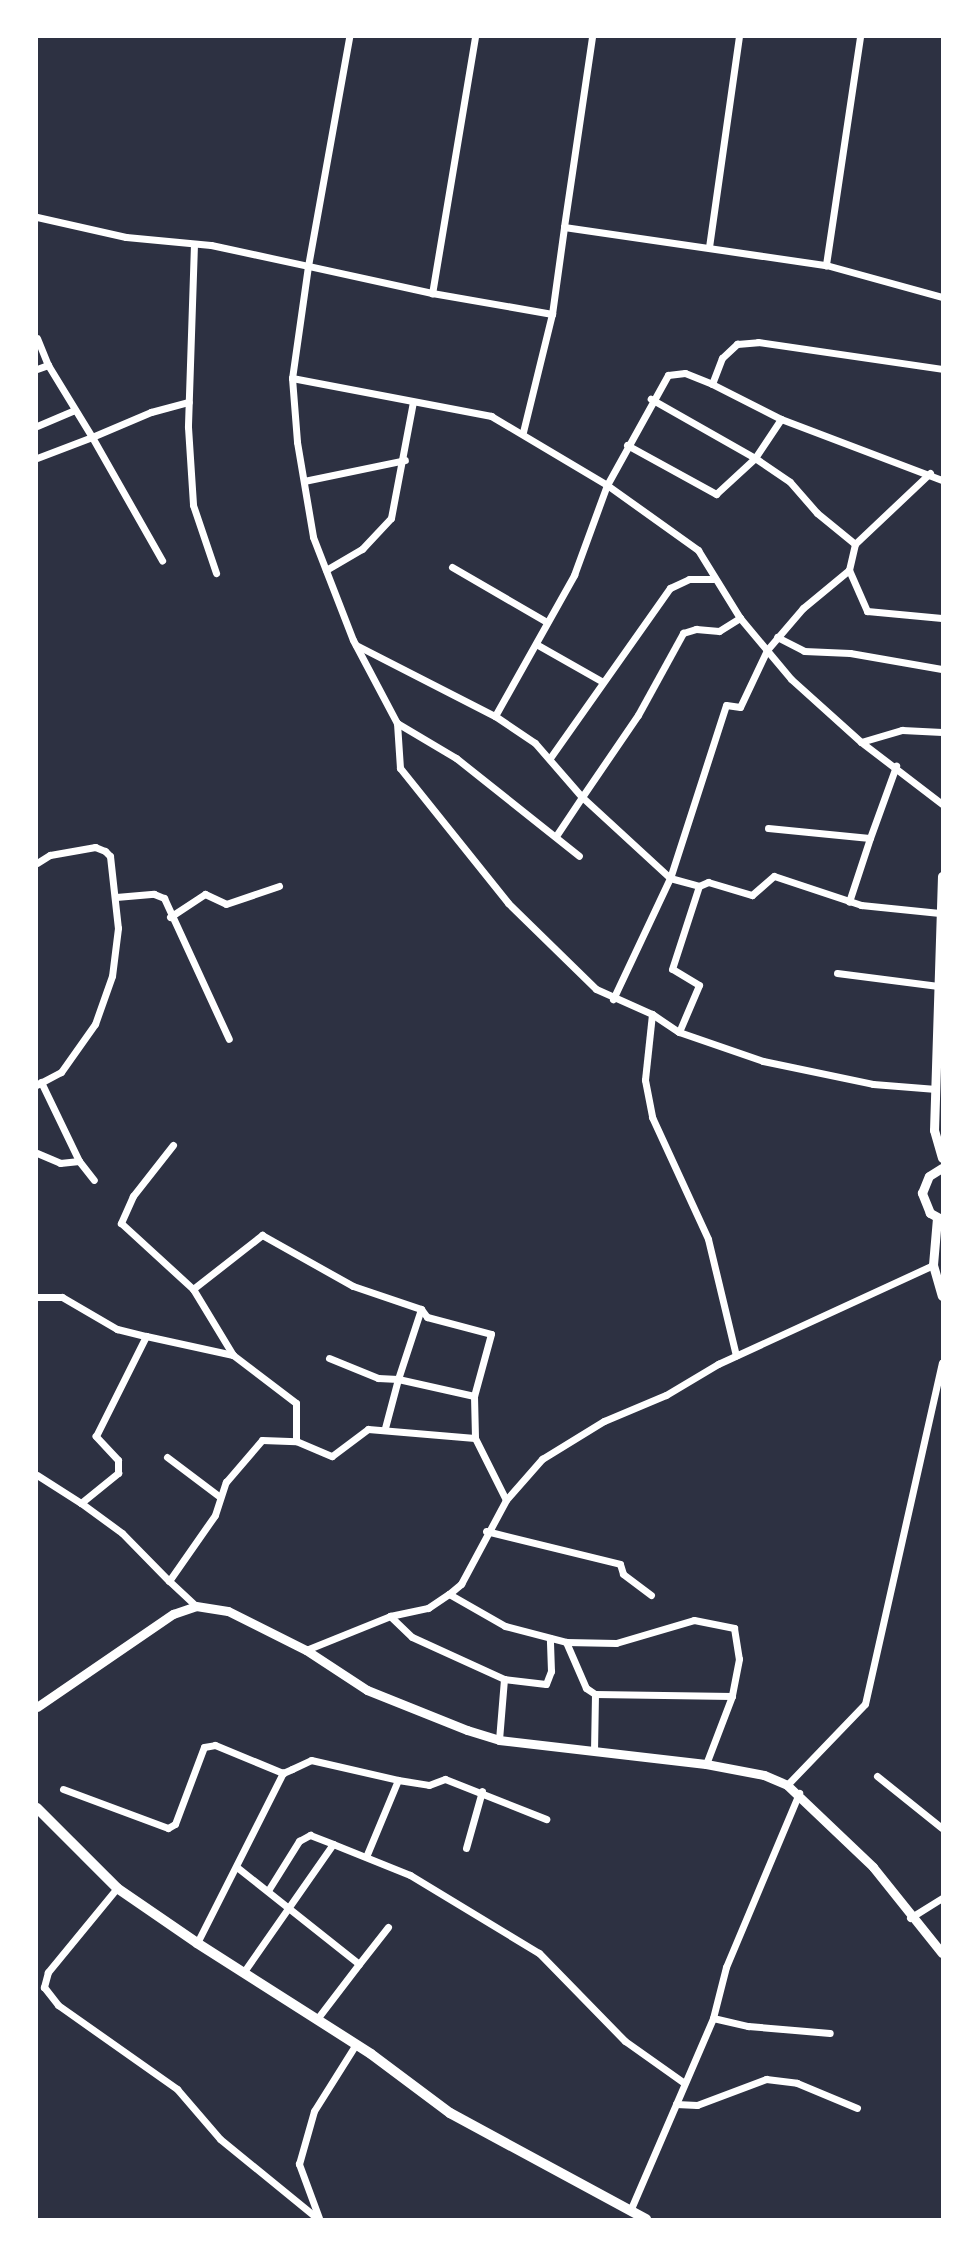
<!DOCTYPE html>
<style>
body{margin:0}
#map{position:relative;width:979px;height:2256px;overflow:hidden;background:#2d3142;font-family:Arial,sans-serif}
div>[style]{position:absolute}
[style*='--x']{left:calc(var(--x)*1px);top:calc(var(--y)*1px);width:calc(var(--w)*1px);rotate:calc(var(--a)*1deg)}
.minor>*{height:7px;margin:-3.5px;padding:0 3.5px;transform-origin:3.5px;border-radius:3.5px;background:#fff}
.tertiary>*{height:9px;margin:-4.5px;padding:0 4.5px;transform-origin:4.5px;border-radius:4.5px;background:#fff}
.secondary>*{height:10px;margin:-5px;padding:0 5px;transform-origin:5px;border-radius:5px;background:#fff}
span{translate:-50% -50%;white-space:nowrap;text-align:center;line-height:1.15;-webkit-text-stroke:7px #fff;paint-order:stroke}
.frame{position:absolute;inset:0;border:38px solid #fff;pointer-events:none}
</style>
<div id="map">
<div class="minor">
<i style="--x:475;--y:37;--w:260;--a:99.5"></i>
<i style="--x:432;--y:293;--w:127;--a:-167.7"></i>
<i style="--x:308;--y:266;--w:113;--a:98.1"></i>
<i style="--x:292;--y:378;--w:64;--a:85.5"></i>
<i style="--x:297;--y:442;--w:96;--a:80.4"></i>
<i style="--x:313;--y:537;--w:110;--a:68.8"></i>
<i style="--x:353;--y:640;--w:94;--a:62.1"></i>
<i style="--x:397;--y:723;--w:69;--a:30.7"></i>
<i style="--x:456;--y:758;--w:157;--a:38.5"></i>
<i style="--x:592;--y:37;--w:192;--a:98.4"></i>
<i style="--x:564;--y:227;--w:265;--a:8.3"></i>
<i style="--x:860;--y:37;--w:231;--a:98.5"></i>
<i style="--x:826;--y:265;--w:120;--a:15.4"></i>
<i style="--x:37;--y:217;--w:91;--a:12.7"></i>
<i style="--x:126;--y:237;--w:85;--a:5.4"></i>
<i style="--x:211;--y:245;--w:99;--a:12.2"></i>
<i style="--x:308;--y:266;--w:233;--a:-79.8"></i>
<i style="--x:194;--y:244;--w:183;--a:91.9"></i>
<i style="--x:188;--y:427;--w:78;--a:86.3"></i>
<i style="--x:193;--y:505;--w:72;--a:71.3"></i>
<i style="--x:709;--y:247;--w:212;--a:-81.9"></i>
<i style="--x:432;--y:293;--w:122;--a:9.9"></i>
<i style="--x:552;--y:314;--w:88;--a:-82.1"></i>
<i style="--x:37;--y:338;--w:29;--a:68"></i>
<i style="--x:37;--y:369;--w:12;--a:-20"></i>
<i style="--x:48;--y:365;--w:84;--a:58.6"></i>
<i style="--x:92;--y:437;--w:64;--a:-23"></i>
<i style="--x:151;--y:412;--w:39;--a:-15"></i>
<i style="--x:292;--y:378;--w:203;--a:10.8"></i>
<i style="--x:491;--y:416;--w:135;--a:30.7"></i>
<i style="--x:607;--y:485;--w:112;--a:35.5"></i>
<i style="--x:698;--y:550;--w:80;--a:58.3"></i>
<i style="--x:740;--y:618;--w:80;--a:50.1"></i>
<i style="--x:791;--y:679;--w:94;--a:42"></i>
<i style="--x:861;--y:742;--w:102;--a:37.4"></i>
<i style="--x:712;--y:384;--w:77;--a:26.9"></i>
<i style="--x:781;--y:419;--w:172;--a:20.8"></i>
<i style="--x:781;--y:419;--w:47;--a:123.7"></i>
<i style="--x:755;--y:458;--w:42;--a:34.4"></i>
<i style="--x:790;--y:482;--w:41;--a:48.9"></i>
<i style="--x:817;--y:513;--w:49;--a:39.2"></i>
<i style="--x:37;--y:426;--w:39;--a:-23"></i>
<i style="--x:523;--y:432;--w:122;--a:-76.2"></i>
<i style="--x:627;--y:445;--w:102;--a:28.8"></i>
<i style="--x:716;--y:494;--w:53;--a:-42.7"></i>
<i style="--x:755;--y:458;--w:120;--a:-150.4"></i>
<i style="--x:37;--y:458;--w:59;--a:-20.9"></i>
<i style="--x:92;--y:437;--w:142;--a:60.4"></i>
<i style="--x:930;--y:473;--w:103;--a:136.6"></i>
<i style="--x:855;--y:544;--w:27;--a:103"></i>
<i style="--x:849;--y:570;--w:60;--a:140.4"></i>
<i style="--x:803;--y:608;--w:55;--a:130.6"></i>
<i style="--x:767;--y:650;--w:63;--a:115.3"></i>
<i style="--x:740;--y:707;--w:14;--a:-172"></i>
<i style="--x:726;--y:705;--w:182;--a:107.9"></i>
<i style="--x:670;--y:878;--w:30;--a:15"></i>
<i style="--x:699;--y:886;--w:10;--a:-24"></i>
<i style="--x:708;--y:882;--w:46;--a:16.5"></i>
<i style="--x:752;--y:895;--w:29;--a:-41"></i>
<i style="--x:774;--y:876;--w:92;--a:18.4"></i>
<i style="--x:861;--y:905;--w:79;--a:5.8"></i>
<i style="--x:304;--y:481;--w:103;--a:-11.7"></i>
<i style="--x:452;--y:567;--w:110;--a:30.1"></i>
<i style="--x:326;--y:570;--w:42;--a:-30.3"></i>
<i style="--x:362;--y:549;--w:42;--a:-46.9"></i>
<i style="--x:391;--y:518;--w:118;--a:-79.3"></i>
<i style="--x:849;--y:570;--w:45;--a:66.3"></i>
<i style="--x:867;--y:611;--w:75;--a:5.3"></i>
<i style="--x:777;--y:637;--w:30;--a:27"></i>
<i style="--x:804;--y:651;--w:46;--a:2.5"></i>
<i style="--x:850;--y:653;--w:93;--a:9.9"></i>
<i style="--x:536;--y:644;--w:75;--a:29.6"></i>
<i style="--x:356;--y:645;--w:156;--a:27.1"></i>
<i style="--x:495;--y:716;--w:48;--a:34"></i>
<i style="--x:535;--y:743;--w:72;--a:49"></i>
<i style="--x:582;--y:797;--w:99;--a:-55.7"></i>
<i style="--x:638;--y:715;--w:94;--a:-61.2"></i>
<i style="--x:683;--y:633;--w:14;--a:-17"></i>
<i style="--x:696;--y:629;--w:23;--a:5"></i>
<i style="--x:719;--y:631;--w:25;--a:-32"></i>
<i style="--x:495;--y:716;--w:162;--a:-60.7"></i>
<i style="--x:574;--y:575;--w:96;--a:-69.9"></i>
<i style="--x:607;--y:485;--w:126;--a:-61"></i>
<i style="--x:668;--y:375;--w:17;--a:-7"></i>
<i style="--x:685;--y:373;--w:29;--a:22"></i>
<i style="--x:712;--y:384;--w:28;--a:-69"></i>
<i style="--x:722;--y:358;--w:21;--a:-43"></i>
<i style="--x:737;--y:344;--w:21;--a:-5"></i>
<i style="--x:758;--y:342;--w:186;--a:8.3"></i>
<i style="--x:397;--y:723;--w:45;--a:86.2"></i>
<i style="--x:400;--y:768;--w:173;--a:51.3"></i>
<i style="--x:508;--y:903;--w:123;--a:44.3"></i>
<i style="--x:596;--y:989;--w:61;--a:24.1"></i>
<i style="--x:652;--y:1014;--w:32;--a:34"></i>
<i style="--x:679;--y:1032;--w:89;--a:19"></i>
<i style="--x:763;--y:1061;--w:112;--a:11.8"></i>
<i style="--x:873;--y:1084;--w:63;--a:4.5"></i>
<i style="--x:861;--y:742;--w:43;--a:-16.3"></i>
<i style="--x:902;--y:730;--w:40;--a:2.9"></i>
<i style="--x:550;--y:758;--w:208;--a:-54.8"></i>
<i style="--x:670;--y:588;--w:21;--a:-25"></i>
<i style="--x:689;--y:579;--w:24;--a:0"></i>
<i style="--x:768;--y:828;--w:102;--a:5.6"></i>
<i style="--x:870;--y:838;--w:67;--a:108.2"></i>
<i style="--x:556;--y:836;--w:47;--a:-56.3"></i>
<i style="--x:582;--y:797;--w:120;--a:42.6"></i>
<i style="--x:670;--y:878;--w:134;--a:115.2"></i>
<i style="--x:870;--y:838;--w:77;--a:-70.1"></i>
<i style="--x:37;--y:863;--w:15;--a:-32"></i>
<i style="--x:50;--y:855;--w:46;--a:-10.1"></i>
<i style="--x:95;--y:847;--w:11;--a:22"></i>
<i style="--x:105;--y:851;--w:7;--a:45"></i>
<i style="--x:110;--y:856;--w:72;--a:83.7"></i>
<i style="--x:118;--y:928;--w:48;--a:97.1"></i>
<i style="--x:112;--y:976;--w:51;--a:109.5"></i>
<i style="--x:95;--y:1024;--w:59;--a:125.3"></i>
<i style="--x:61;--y:1072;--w:27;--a:152"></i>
<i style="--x:116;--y:897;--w:38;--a:-5"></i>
<i style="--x:154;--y:894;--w:11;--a:22"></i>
<i style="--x:164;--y:898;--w:155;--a:65.3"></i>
<i style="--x:170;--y:917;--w:42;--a:-33.3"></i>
<i style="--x:205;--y:894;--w:23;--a:25"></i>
<i style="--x:226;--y:904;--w:56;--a:-18.8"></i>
<i style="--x:837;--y:973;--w:102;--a:7.3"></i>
<i style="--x:652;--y:1014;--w:66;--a:96.1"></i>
<i style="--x:645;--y:1080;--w:38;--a:79"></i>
<i style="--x:652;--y:1117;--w:134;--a:65.3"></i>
<i style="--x:708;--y:1239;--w:120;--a:76.5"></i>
<i style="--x:679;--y:1032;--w:51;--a:-66.9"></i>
<i style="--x:699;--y:985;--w:31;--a:-149"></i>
<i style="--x:672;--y:969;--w:87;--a:-72"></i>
<i style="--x:41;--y:1082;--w:88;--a:64.3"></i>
<i style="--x:79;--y:1161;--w:24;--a:52"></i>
<i style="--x:173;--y:1145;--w:65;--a:128.1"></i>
<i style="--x:133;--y:1196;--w:30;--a:114"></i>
<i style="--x:121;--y:1223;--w:98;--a:42.5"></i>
<i style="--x:37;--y:1153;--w:25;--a:23"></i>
<i style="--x:60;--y:1163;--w:19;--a:-6"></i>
<i style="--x:37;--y:1297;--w:25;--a:0"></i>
<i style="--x:62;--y:1297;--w:64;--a:30.2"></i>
<i style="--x:117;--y:1329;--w:30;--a:14"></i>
<i style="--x:421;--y:1309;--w:74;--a:108.2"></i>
<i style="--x:398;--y:1379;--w:78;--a:12.6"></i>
<i style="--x:233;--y:1355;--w:77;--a:-121.2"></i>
<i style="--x:193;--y:1289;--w:88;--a:-38"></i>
<i style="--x:262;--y:1235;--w:104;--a:29.3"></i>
<i style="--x:353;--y:1286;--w:72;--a:18.7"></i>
<i style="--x:421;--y:1309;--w:10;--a:53"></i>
<i style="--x:427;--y:1317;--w:66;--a:14.9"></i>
<i style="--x:491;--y:1334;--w:64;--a:105.3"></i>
<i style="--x:474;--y:1396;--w:42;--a:88.6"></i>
<i style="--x:329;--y:1358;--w:53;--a:22.2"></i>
<i style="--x:378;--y:1378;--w:20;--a:3"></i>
<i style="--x:398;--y:1379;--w:51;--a:104.9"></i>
<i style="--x:167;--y:1457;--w:66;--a:37"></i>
<i style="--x:37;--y:1475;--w:52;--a:32.5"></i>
<i style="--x:486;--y:1531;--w:138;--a:13.8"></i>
<i style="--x:620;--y:1564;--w:10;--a:73"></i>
<i style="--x:623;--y:1574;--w:35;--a:37"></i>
<i style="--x:169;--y:1581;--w:67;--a:-134.4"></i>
<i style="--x:122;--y:1533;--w:51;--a:-143.8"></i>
<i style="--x:81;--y:1503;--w:48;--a:-39"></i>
<i style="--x:118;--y:1473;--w:13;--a:-90"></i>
<i style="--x:118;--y:1460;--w:33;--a:-133"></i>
<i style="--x:96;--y:1436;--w:112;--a:-63.4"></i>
<i style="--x:146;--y:1336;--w:89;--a:12.3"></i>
<i style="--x:233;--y:1355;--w:79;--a:37.3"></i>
<i style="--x:296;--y:1403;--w:38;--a:90"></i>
<i style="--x:449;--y:1594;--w:64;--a:29.7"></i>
<i style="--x:505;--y:1626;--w:63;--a:14.7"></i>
<i style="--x:566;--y:1642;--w:50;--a:1.1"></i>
<i style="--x:616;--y:1643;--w:81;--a:-16.4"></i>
<i style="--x:694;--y:1620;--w:41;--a:11.3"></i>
<i style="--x:734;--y:1628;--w:31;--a:81"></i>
<i style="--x:739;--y:1659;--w:38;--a:101"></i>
<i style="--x:732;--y:1696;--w:73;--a:110.9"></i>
<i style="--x:196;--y:1606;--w:37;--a:-137"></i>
<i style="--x:169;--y:1581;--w:80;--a:-55.1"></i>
<i style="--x:215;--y:1515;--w:35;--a:-72"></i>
<i style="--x:226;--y:1482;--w:55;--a:-49.4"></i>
<i style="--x:262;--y:1440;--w:34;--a:2"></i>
<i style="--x:296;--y:1441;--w:39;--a:23"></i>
<i style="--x:332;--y:1456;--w:45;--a:-36.9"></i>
<i style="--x:368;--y:1429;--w:107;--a:4.8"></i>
<i style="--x:475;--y:1438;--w:69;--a:63.4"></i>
<i style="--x:390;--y:1616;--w:30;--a:44"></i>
<i style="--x:412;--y:1637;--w:101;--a:24.5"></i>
<i style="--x:504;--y:1679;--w:61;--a:94.7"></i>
<i style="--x:566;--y:1642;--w:50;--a:66.5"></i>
<i style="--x:586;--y:1688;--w:11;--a:34"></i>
<i style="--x:595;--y:1694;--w:57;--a:91"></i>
<i style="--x:306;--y:1650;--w:91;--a:-22"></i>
<i style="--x:390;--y:1616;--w:39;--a:-12"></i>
<i style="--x:428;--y:1608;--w:25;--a:-34"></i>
<i style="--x:449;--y:1594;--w:16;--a:-40"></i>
<i style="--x:461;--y:1584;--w:95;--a:-61.8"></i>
<i style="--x:506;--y:1500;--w:55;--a:-48.7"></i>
<i style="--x:542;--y:1459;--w:73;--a:-31.5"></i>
<i style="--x:604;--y:1421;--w:67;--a:-22.8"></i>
<i style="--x:666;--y:1395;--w:61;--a:-30.8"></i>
<i style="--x:718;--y:1364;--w:237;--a:-24.7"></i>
<i style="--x:504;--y:1679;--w:42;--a:6.8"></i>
<i style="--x:546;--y:1684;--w:14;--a:-69"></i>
<i style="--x:551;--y:1671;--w:33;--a:-92"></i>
<i style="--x:595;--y:1694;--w:137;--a:0.8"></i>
<i style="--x:877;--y:1776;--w:83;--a:38.7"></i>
<i style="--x:398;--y:1780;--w:31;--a:9"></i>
<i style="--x:429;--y:1785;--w:17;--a:-21"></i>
<i style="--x:445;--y:1779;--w:109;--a:21.6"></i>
<i style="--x:787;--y:1785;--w:112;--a:-46.1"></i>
<i style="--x:865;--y:1704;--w:350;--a:-77.3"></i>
<i style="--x:63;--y:1789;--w:112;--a:20.4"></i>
<i style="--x:168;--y:1828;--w:8;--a:-30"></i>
<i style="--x:175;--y:1824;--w:82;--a:-69.4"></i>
<i style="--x:204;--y:1747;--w:11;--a:-10"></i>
<i style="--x:215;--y:1745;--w:74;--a:22.4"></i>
<i style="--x:466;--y:1848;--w:59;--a:-74.3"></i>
<i style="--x:238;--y:1868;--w:154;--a:38.4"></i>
<i style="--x:359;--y:1964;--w:69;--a:127.4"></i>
<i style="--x:117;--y:1888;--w:109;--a:129.4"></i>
<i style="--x:48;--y:1972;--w:16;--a:105"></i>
<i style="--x:44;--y:1987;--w:23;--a:52"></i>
<i style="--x:58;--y:2005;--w:146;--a:35.2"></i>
<i style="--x:177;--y:2089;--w:66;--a:49.3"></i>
<i style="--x:220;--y:2139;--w:127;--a:39.2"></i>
<i style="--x:269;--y:1889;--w:57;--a:-58"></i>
<i style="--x:299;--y:1841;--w:13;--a:-29"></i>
<i style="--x:310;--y:1835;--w:25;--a:21"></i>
<i style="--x:910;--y:1918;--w:38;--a:-32"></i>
<i style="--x:197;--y:1943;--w:191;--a:-63.2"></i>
<i style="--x:283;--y:1773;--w:10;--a:-24"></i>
<i style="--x:292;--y:1769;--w:21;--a:-25"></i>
<i style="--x:311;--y:1760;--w:89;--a:12.9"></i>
<i style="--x:398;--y:1780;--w:83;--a:112.6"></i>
<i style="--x:359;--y:1964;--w:47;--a:-51.9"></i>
<i style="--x:243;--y:1973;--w:157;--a:-55.1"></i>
<i style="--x:333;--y:1844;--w:83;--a:21.9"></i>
<i style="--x:410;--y:1875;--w:151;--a:31.2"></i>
<i style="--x:539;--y:1953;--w:123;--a:45.7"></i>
<i style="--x:625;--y:2041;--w:72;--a:35.4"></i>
<i style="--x:713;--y:2018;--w:36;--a:13"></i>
<i style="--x:748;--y:2026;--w:82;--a:4.9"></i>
<i style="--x:676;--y:2104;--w:21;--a:3"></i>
<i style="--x:697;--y:2105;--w:74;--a:-20.6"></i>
<i style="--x:766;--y:2079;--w:31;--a:7"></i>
<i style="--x:797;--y:2083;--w:65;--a:22.6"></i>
<i style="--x:630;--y:2211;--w:210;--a:-66.7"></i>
<i style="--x:713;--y:2018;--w:53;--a:-75.7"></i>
<i style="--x:726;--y:1967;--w:189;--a:-67.2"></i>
<i style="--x:319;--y:2218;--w:58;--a:-110.3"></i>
<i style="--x:299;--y:2164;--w:55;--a:-74.2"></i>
<i style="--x:314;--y:2111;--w:79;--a:-57.9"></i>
</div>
<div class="tertiary">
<i style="--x:942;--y:876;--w:254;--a:91.8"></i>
<i style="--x:934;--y:1130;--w:29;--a:74"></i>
<i style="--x:937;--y:1218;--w:47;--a:94.9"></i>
<i style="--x:933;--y:1265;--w:32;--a:74"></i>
<i style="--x:941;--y:1219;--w:13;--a:-151"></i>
<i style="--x:930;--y:1213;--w:22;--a:-112"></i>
<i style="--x:922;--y:1193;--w:18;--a:-68"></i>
<i style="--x:929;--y:1176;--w:15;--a:-32"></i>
<i style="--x:37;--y:1707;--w:165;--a:-34.4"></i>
<i style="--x:173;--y:1614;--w:24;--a:-19"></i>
<i style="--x:196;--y:1606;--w:32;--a:9"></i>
<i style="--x:228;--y:1611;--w:87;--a:26.6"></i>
<i style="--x:306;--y:1650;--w:73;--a:33.3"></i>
<i style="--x:367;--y:1690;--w:108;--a:21.8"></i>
<i style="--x:467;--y:1730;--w:34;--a:17"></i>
<i style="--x:499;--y:1740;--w:208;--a:6.6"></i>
<i style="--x:706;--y:1764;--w:59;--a:10.7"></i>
<i style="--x:764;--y:1775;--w:25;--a:23"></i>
<i style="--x:787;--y:1785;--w:119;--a:43.6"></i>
<i style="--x:873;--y:1867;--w:110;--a:51.3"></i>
</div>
<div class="secondary">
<i style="--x:37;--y:1808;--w:113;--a:45"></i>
<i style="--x:117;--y:1888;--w:97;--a:34.5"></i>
<i style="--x:197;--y:1943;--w:206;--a:32.5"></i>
<i style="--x:371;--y:2054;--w:99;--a:36.8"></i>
<i style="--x:450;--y:2113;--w:223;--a:28.4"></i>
</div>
<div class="frame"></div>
</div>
